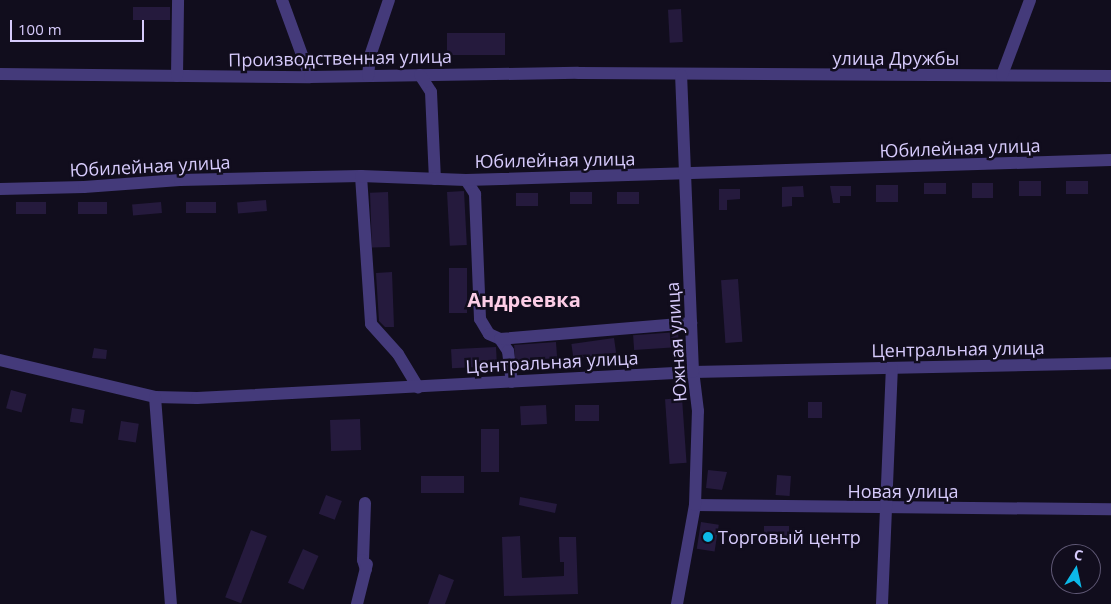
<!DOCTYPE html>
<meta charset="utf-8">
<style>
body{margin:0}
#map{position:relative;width:1111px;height:604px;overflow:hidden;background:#110d1d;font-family:"Open Sans",sans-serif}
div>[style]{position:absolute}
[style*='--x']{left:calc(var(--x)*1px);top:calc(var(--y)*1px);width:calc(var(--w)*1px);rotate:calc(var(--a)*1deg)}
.building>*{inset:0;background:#251a3d;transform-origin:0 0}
.minor>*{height:12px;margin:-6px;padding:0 6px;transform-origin:6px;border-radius:6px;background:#443a7a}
.dots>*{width:14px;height:14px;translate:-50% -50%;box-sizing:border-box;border:2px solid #110d1d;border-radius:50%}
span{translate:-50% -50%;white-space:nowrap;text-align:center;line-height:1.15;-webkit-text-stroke:5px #110d1d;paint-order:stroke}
.street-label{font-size:18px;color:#d7cbfc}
.poi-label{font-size:18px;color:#d7cbfc}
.left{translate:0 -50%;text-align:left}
.quarter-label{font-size:20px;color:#fccde6;font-weight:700}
.north{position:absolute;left:1051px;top:544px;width:50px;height:50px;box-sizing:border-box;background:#110d1d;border:1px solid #605976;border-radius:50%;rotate:10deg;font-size:14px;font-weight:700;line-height:20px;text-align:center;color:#d7cbfc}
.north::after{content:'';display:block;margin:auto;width:18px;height:22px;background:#0cb9e8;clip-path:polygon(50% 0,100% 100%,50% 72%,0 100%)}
.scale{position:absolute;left:10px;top:20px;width:134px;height:22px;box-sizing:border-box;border:2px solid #d7cbfc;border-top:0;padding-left:6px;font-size:15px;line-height:18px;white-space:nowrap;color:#d7cbfc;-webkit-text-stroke:4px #110d1d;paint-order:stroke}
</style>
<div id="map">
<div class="building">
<i style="left:170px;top:7px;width:13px;height:37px;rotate:90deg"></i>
<i style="left:681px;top:9px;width:33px;height:13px;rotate:87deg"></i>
<i style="left:447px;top:33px;width:58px;height:22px"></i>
<i style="left:1041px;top:181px;width:15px;height:22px;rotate:90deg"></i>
<i style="left:1066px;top:181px;width:22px;height:13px"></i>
<i style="left:946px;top:183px;width:11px;height:22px;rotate:90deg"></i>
<i style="left:972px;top:183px;width:21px;height:15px"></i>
<i style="left:876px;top:185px;width:22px;height:17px"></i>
<i style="clip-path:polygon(803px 186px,804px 197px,792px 197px,792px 206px,782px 207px,782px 187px)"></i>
<i style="clip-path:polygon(830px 186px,851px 186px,851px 196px,840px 196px,840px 203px,833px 203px)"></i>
<i style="clip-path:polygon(719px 189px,740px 189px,740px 199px,727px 200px,727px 210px,719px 210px)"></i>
<i style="left:464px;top:191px;width:54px;height:17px;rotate:87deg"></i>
<i style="left:388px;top:192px;width:55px;height:18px;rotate:88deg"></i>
<i style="left:570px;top:192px;width:22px;height:12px"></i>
<i style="left:617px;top:192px;width:22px;height:12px"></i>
<i style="left:516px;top:193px;width:22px;height:13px"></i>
<i style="left:266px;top:200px;width:11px;height:29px;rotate:85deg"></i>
<i style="left:46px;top:202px;width:12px;height:30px;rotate:90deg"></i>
<i style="left:78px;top:202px;width:29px;height:12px"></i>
<i style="left:161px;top:202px;width:11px;height:29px;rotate:85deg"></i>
<i style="left:186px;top:202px;width:30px;height:11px"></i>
<i style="left:449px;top:268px;width:18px;height:45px"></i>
<i style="clip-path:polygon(392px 272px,394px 327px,385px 327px,379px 321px,376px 273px)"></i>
<i style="left:738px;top:279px;width:63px;height:17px;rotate:86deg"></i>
<i style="left:678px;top:332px;width:15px;height:45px;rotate:86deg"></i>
<i style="left:614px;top:338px;width:15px;height:43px;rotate:82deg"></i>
<i style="left:556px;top:342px;width:16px;height:42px;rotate:86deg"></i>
<i style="left:496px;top:347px;width:19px;height:45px;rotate:87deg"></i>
<i style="clip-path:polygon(94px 348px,107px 350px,106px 359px,92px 358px)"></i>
<i style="left:11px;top:390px;width:16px;height:19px;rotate:15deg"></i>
<i style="left:682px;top:398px;width:65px;height:17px;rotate:86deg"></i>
<i style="left:808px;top:402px;width:14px;height:16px"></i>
<i style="left:546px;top:405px;width:19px;height:26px;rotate:87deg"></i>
<i style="left:575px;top:405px;width:24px;height:16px"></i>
<i style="left:72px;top:408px;width:13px;height:14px;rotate:9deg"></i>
<i style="left:360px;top:419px;width:31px;height:30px;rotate:88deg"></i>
<i style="left:121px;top:421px;width:18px;height:19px;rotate:9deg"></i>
<i style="left:481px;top:429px;width:18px;height:43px"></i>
<i style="clip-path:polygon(708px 470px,727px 472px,722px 490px,706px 488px)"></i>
<i style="left:777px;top:475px;width:14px;height:20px;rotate:4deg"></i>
<i style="left:464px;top:476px;width:17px;height:43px;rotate:90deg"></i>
<i style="left:326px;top:495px;width:17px;height:20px;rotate:21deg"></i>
<i style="clip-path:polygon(520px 497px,557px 504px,555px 513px,519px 505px)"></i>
<i style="left:701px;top:522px;width:18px;height:27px;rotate:9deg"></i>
<i style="left:764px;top:526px;width:25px;height:12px"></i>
<i style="left:251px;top:530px;width:17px;height:72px;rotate:21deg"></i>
<i style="clip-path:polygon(520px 536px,522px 578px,564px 576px,564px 562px,560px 562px,559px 537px,576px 537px,578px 594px,504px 596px,502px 537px)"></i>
<i style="left:303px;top:549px;width:17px;height:37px;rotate:24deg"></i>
<i style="clip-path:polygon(439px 574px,454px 580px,445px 604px,428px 604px)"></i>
</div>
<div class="minor">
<i style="--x:282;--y:0;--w:82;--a:70"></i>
<i style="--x:0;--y:74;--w:310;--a:0.6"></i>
<i style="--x:310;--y:77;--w:268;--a:-0.9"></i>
<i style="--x:578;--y:73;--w:533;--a:0.32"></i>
<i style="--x:420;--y:75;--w:20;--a:57"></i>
<i style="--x:431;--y:92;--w:87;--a:87.4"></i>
<i style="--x:1002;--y:75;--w:80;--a:-69.5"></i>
<i style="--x:177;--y:76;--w:76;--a:-89.2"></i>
<i style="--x:368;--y:76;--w:20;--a:-84"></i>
<i style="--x:370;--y:56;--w:59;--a:-71.3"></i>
<i style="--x:361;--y:176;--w:148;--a:86.1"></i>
<i style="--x:371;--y:324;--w:40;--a:48"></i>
<i style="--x:398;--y:354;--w:39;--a:59"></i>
<i style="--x:466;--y:180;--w:17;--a:57"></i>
<i style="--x:475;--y:194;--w:125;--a:87.7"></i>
<i style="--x:480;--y:319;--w:17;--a:59"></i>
<i style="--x:489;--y:334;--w:12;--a:24"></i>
<i style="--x:500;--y:339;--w:14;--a:56"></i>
<i style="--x:508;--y:351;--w:31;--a:83"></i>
<i style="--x:0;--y:189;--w:84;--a:-1.4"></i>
<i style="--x:84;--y:187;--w:96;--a:-4.2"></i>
<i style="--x:180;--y:180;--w:181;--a:-1.3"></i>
<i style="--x:361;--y:176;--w:105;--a:2.2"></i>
<i style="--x:466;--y:180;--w:645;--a:-1.78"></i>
<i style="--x:500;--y:339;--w:192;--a:-4.8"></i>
<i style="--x:0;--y:360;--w:159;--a:13.4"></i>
<i style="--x:155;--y:397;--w:42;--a:1.4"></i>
<i style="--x:197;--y:398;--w:497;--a:-3"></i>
<i style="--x:693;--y:372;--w:418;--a:-1.2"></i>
<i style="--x:155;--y:397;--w:208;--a:85.6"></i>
<i style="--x:365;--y:503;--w:57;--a:92"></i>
<i style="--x:363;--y:560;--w:10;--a:73"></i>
<i style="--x:695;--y:505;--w:416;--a:0.6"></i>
<i style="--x:357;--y:604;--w:41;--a:-76"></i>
<i style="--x:677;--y:604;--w:101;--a:-79.7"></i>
<i style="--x:695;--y:505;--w:94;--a:-88.2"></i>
<i style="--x:698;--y:411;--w:39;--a:-97"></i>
<i style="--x:693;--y:372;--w:297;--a:-92.3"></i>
<i style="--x:882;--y:604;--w:236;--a:-87.6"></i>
</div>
<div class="dots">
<i style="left:708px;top:537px;background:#0cb9e8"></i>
</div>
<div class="street-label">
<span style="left:340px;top:58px;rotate:-1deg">Производственная улица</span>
<span style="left:896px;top:58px">улица Дружбы</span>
<span style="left:960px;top:148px;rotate:-2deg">Юбилейная улица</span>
<span style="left:555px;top:160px;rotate:-1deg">Юбилейная улица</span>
<span style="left:150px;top:166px;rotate:-3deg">Юбилейная улица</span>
<span style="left:676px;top:342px;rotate:-94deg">Южная улица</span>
<span style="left:958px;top:349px;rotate:-1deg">Центральная улица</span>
<span style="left:552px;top:362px;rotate:-3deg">Центральная улица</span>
<span style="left:903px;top:491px">Новая улица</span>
</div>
<div class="poi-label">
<span class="left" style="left:718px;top:537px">Торговый центр</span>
</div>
<div class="quarter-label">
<span style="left:524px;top:299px">Андреевка</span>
</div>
<div class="north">С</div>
<div class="scale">100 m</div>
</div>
